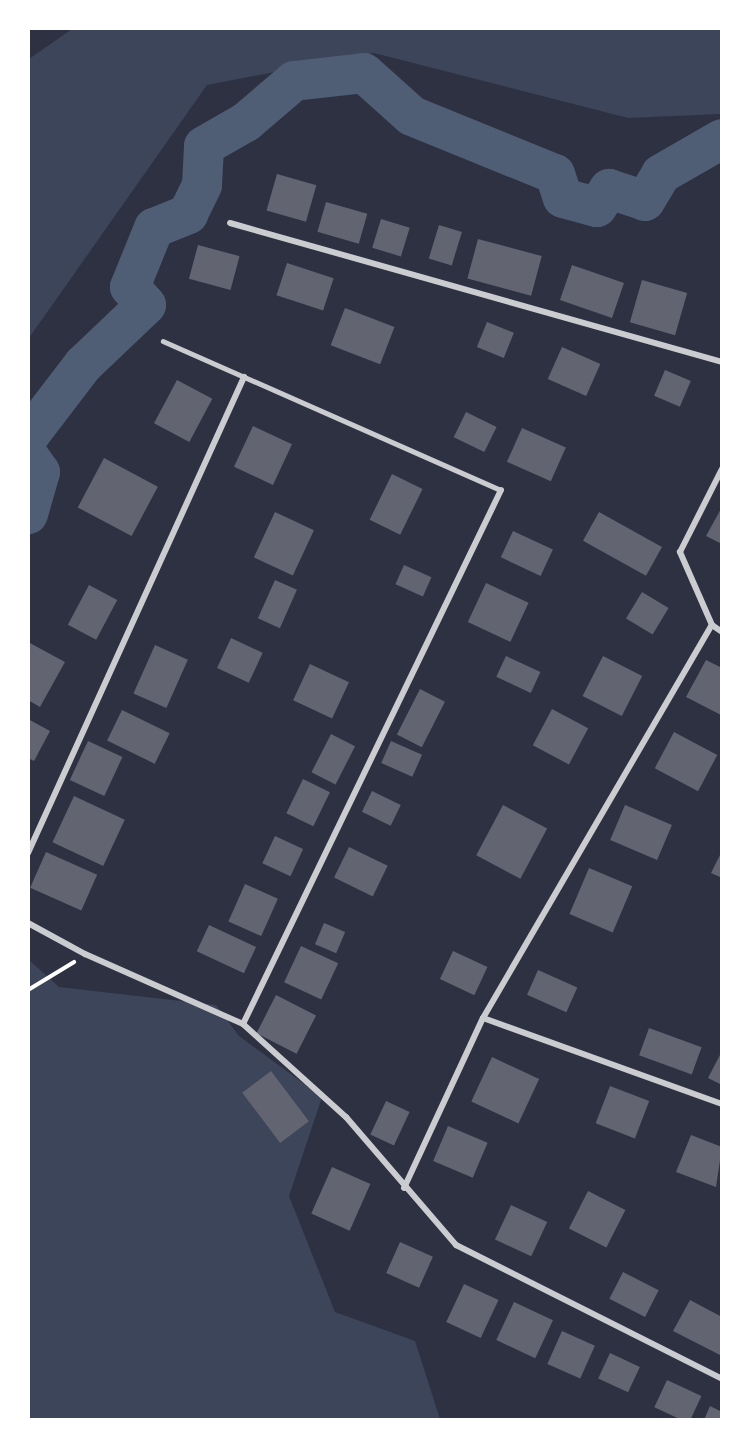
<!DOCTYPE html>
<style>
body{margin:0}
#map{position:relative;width:750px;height:1448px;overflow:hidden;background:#2d3142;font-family:"Golos Text",sans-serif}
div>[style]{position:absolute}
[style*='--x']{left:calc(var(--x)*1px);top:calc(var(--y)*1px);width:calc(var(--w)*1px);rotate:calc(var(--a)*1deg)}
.green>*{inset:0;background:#3c4559}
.river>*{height:40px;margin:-20px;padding:0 20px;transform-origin:20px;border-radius:20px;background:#4f5d75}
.building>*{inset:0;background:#626471;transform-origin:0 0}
.path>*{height:4px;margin:-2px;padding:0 2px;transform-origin:2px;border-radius:2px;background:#fff}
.service>*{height:4.5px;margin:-2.25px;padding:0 2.25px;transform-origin:2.25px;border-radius:2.25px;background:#caccd0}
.minor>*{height:6px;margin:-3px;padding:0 3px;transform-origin:3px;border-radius:3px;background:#caccd0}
span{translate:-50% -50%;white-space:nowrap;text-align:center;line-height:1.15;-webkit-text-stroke:6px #fff;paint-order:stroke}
.frame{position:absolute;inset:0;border:30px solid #fff;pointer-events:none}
</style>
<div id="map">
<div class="green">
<i style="clip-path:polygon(72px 29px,721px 29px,721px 114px,628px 118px,374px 53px,207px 85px,29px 338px,29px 59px)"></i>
<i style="clip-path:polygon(28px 959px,59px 987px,216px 1005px,239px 1036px,322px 1097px,289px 1196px,335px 1312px,415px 1341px,440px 1419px,29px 1419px)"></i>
</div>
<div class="river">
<i style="--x:28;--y:437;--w:91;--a:-52.6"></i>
<i style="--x:83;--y:365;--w:87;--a:-43.6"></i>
<i style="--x:146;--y:305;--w:24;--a:-132"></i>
<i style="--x:130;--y:287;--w:64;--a:-67.9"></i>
<i style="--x:154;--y:228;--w:37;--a:-22"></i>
<i style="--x:188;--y:214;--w:32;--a:-64"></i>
<i style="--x:202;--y:185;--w:39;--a:-87"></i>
<i style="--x:204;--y:146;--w:48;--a:-29.7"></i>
<i style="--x:246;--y:122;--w:63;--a:-40.5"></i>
<i style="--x:294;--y:81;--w:70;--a:-6.5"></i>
<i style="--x:364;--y:73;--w:64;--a:41.9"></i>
<i style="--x:412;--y:116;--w:154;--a:22.1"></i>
<i style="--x:555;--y:174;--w:25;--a:72"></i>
<i style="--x:563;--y:198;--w:35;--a:15"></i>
<i style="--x:597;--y:207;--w:22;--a:-56"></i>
<i style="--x:609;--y:189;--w:38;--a:18"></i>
<i style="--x:645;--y:201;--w:31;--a:-59"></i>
<i style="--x:661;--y:174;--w:70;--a:-29.8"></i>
<i style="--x:28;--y:455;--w:21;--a:55"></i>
<i style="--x:40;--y:472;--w:44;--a:105.9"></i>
</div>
<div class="building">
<i style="left:277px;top:174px;width:41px;height:38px;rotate:16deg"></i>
<i style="left:326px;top:202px;width:43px;height:31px;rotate:16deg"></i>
<i style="left:381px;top:219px;width:30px;height:30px;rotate:17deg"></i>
<i style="left:439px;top:225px;width:24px;height:35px;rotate:17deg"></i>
<i style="left:478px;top:239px;width:66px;height:41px;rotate:15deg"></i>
<i style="left:198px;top:245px;width:43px;height:35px;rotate:15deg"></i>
<i style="left:287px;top:263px;width:49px;height:34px;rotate:18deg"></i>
<i style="left:572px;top:265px;width:55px;height:37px;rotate:19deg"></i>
<i style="left:642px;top:280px;width:47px;height:44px;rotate:16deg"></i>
<i style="left:345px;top:308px;width:53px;height:40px;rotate:21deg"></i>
<i style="left:487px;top:322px;width:29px;height:27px;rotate:22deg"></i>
<i style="left:562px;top:347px;width:42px;height:35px;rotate:24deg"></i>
<i style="left:665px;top:370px;width:28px;height:28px;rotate:23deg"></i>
<i style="left:177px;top:380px;width:40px;height:49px;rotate:28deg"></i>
<i style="left:466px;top:412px;width:34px;height:28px;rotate:26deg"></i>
<i style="left:253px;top:426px;width:43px;height:45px;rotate:25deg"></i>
<i style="left:522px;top:428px;width:48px;height:37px;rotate:24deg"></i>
<i style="left:104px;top:458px;width:61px;height:56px;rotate:28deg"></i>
<i style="left:392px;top:474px;width:34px;height:51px;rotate:26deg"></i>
<i style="clip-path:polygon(722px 507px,722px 544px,706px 536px)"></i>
<i style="left:275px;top:512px;width:43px;height:50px;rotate:25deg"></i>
<i style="left:599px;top:512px;width:72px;height:33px;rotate:29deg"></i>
<i style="left:513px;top:531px;width:44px;height:29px;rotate:25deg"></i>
<i style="left:404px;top:565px;width:30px;height:21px;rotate:24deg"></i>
<i style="left:275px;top:580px;width:24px;height:42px;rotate:24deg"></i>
<i style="left:486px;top:583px;width:47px;height:43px;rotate:25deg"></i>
<i style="left:89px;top:585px;width:32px;height:45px;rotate:28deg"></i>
<i style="left:642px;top:592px;width:31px;height:31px;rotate:31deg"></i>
<i style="left:231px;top:638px;width:35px;height:33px;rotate:25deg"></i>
<i style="clip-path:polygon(28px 642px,65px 662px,40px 707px,28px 700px)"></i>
<i style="left:155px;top:645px;width:36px;height:53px;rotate:24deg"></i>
<i style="left:506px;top:656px;width:38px;height:23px;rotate:25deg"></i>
<i style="left:603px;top:656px;width:44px;height:45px;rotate:27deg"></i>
<i style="clip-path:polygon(706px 660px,722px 668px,721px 715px,686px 697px)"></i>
<i style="left:310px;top:664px;width:43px;height:40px;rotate:25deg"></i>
<i style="left:420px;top:689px;width:28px;height:51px;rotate:27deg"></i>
<i style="left:552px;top:709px;width:41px;height:41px;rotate:28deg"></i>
<i style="left:122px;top:710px;width:53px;height:34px;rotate:26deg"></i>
<i style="clip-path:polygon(28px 719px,50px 731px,34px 761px,28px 758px)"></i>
<i style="left:674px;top:732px;width:49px;height:41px;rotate:28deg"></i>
<i style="left:331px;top:734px;width:27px;height:43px;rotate:27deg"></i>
<i style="left:88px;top:741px;width:38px;height:43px;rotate:25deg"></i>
<i style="left:391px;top:741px;width:34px;height:24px;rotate:24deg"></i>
<i style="left:303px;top:779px;width:30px;height:38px;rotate:26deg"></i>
<i style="left:372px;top:791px;width:32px;height:23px;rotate:26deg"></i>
<i style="left:74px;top:796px;width:56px;height:51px;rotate:25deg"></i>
<i style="left:503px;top:805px;width:50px;height:57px;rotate:28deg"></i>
<i style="left:625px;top:805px;width:51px;height:38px;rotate:23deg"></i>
<i style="left:275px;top:836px;width:31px;height:30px;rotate:25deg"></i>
<i style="left:349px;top:847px;width:43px;height:34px;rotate:26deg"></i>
<i style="clip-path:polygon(722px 851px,722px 878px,711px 873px)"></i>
<i style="left:46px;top:852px;width:56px;height:39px;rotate:24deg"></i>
<i style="left:589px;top:868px;width:47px;height:50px;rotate:23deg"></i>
<i style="left:245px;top:884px;width:36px;height:41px;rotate:24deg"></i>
<i style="left:324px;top:923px;width:23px;height:23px;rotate:23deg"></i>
<i style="left:209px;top:925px;width:52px;height:29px;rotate:25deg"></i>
<i style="left:301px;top:946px;width:41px;height:40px;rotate:25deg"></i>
<i style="left:453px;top:951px;width:38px;height:31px;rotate:25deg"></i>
<i style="left:538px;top:970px;width:43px;height:27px;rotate:24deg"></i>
<i style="left:276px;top:995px;width:45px;height:43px;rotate:27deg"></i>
<i style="left:649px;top:1028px;width:56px;height:29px;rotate:20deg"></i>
<i style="clip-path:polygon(722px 1051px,722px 1085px,708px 1078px)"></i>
<i style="left:492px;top:1057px;width:52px;height:49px;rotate:25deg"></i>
<i style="left:271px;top:1071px;width:63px;height:36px;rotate:53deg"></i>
<i style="left:610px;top:1086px;width:42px;height:40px;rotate:21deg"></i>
<i style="left:386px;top:1101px;width:26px;height:37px;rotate:25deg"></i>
<i style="left:448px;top:1126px;width:43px;height:38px;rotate:23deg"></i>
<i style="clip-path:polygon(691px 1135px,722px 1147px,716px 1187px,676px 1172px)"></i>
<i style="left:332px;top:1167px;width:42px;height:51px;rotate:24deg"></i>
<i style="left:588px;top:1191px;width:42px;height:42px;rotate:27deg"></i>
<i style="left:511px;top:1205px;width:40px;height:38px;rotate:25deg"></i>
<i style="left:400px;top:1242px;width:36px;height:34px;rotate:24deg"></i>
<i style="left:623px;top:1272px;width:40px;height:30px;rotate:27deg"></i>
<i style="left:464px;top:1284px;width:38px;height:42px;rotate:25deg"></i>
<i style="clip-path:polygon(690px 1300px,722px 1317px,722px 1356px,673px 1331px)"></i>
<i style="left:514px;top:1302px;width:43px;height:42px;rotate:25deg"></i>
<i style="left:562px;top:1331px;width:36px;height:36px;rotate:24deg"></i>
<i style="left:610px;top:1353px;width:33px;height:28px;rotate:25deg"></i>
<i style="left:667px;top:1380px;width:38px;height:30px;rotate:25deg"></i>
<i style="clip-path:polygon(710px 1406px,722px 1412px,722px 1420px,704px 1420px)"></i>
</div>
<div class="path">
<i style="--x:28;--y:990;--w:54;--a:-31.3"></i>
</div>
<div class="service">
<i style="--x:163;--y:341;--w:369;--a:23.8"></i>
</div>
<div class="minor">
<i style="--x:230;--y:223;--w:511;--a:15.78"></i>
<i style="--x:712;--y:625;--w:12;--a:35"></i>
<i style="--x:28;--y:853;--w:523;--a:-65.59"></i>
<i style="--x:28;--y:923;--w:65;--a:28.5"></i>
<i style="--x:85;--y:954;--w:173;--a:23.9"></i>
<i style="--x:243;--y:1024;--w:139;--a:42.1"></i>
<i style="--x:346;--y:1117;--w:169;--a:49.3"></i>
<i style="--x:456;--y:1245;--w:298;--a:26.7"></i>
<i style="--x:483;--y:1018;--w:254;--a:19.8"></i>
<i style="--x:243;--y:1024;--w:593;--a:-64.21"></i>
<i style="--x:404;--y:1188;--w:187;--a:-65.1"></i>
<i style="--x:483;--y:1018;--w:455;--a:-59.8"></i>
<i style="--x:712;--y:625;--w:80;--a:-113.7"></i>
<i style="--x:680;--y:552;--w:93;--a:-63.2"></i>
</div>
<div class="frame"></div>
</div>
